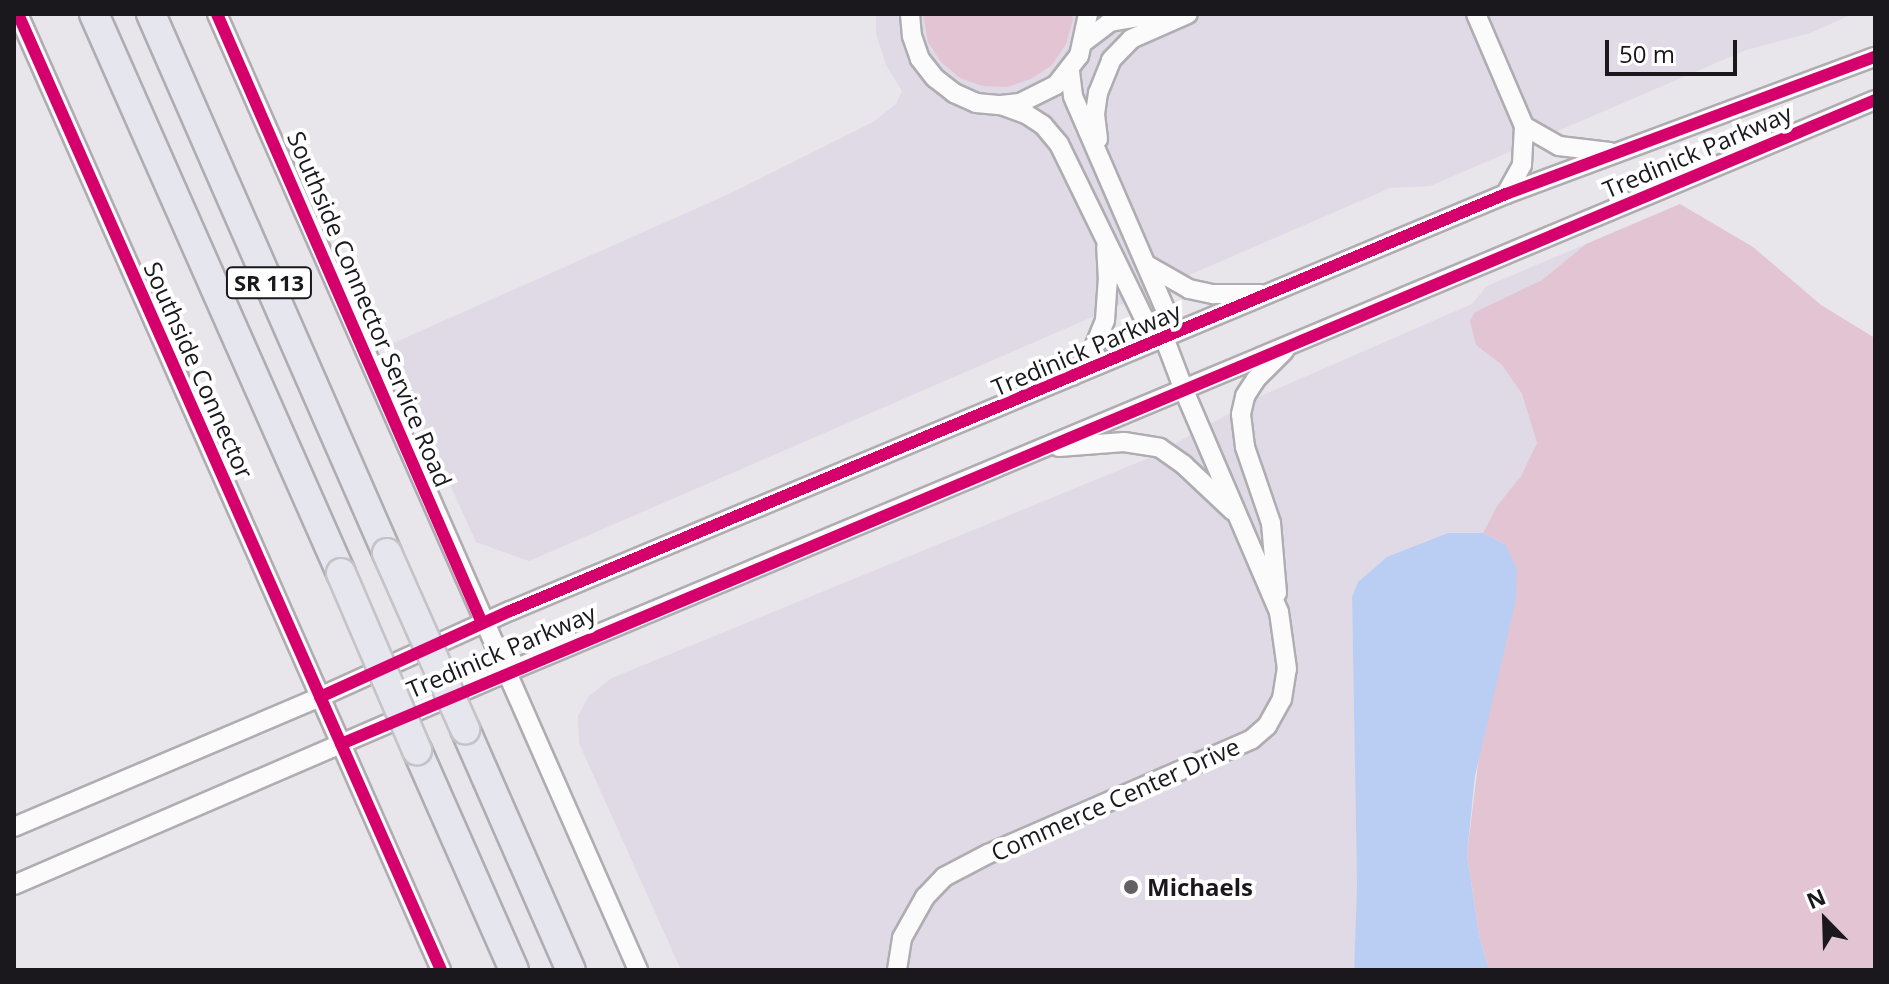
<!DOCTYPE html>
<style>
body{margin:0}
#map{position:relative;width:1889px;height:984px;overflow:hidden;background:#e8e5eb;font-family:"Open Sans",sans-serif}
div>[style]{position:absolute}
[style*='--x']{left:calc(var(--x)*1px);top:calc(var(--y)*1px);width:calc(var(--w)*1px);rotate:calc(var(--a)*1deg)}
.built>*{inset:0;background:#e0d9e6}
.green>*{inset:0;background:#e2c4d3}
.water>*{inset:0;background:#bacef4}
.roads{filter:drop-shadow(2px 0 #afadb2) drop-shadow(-2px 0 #afadb2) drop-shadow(0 2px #afadb2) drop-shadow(0 -2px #afadb2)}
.minor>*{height:18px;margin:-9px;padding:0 9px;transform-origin:9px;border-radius:9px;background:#fcfbfc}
.highway>*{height:28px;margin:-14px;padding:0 14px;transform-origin:14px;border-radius:14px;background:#e6e6ef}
.bridges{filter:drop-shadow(2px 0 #c5c3c6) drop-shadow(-2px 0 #c5c3c6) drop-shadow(0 2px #c5c3c6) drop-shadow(0 -2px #c5c3c6)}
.highway-bridge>*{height:28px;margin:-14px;padding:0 14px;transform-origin:14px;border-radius:14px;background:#e6e6ef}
.cycleway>*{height:12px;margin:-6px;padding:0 6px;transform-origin:6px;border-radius:6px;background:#d6006c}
.dots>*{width:22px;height:22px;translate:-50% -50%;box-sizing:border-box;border:4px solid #fff;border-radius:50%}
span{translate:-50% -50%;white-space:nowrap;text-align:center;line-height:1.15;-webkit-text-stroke:8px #fff;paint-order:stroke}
.shield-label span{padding:2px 6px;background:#fff;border:2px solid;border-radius:6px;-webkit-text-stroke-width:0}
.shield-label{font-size:22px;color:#1a181c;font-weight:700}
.street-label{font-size:24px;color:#1a181c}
.poi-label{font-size:24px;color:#1a181c;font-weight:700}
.left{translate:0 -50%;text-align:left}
.frame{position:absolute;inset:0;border:16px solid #1a181c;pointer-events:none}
.north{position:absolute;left:1785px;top:880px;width:80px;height:80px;-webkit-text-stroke:6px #fff;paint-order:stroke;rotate:337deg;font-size:22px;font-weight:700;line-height:32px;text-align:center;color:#1a181c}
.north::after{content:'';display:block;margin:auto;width:28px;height:36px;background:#1a181c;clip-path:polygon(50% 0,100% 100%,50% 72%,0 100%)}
.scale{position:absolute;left:1605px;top:40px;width:132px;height:36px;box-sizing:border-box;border:4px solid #1a181c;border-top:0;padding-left:10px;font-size:24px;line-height:28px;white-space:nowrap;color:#1a181c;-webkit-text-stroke:6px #fff;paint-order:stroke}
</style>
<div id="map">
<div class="built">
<i style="clip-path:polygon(876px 14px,1853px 14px,1810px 33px,1746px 50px,1430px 186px,1390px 188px,529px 561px,476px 542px,387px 346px,729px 194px,873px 122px,896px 104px,902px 91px,886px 65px,876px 33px)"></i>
<i style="clip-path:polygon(1586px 244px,1542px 280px,1475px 312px,1476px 345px,1502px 365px,1522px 394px,1537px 443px,1521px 476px,1497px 506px,1483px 533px,1448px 533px,1358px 582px,1352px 597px,1357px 886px,1354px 970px,681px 970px,579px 743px,578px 716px,589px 696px,612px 678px,1149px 458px,1261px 396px,1472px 304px,1487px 286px)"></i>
</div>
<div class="green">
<i style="clip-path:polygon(923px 14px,1072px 14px,1073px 20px,1066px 44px,1052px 65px,1031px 79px,1007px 87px,983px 86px,960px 78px,941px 62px,928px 42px)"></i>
<i style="clip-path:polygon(1680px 204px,1753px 247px,1821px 305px,1875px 338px,1875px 970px,1489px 970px,1479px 935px,1467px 854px,1505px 544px,1483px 533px,1497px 506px,1521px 476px,1537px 443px,1522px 394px,1502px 365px,1476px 345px,1470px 321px,1475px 312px,1542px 280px,1586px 244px)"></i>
</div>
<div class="water">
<i style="clip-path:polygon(1448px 533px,1483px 533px,1505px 544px,1517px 569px,1516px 600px,1475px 776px,1467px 854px,1479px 935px,1489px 970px,1354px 970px,1357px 886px,1352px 597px,1358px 582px,1387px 557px)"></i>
</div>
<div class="roads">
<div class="minor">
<i style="--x:18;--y:14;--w:1045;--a:66.13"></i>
<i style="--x:217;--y:14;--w:1045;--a:66.23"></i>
<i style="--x:910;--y:14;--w:22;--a:85"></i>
<i style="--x:912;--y:36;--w:24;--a:71"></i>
<i style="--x:920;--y:59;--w:24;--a:52"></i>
<i style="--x:935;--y:78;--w:24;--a:38"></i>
<i style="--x:954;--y:93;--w:24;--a:24"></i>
<i style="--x:976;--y:103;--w:25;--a:5"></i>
<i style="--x:1001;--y:105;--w:19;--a:-6"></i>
<i style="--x:1020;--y:103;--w:40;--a:-26.6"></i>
<i style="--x:1056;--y:85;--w:37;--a:-52"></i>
<i style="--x:1079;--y:56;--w:43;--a:-77.9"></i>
<i style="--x:1476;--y:14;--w:122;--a:66.8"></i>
<i style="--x:1524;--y:126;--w:39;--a:93"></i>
<i style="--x:1522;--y:165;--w:33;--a:119"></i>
<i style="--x:1085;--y:41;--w:31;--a:-37"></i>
<i style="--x:1110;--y:22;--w:48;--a:-9.7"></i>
<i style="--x:1001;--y:105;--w:27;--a:20"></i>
<i style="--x:1026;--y:114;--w:20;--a:33"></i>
<i style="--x:1043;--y:125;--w:25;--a:50"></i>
<i style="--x:1059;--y:144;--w:194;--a:64"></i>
<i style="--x:1144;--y:318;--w:30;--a:46"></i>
<i style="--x:1524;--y:126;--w:40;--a:29.7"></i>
<i style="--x:1559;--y:146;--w:51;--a:6.7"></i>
<i style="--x:1098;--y:139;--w:25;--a:-97"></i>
<i style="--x:1095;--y:114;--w:21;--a:-82"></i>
<i style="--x:1098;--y:93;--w:35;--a:-68"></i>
<i style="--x:1111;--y:60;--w:29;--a:-46"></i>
<i style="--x:1131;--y:39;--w:62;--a:-23.7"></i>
<i style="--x:1147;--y:265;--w:48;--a:29.7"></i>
<i style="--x:1189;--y:289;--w:25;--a:12"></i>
<i style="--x:1213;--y:294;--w:48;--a:0"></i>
<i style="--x:1072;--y:376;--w:33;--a:-51"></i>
<i style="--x:1093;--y:350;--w:32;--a:-68"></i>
<i style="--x:1105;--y:320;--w:39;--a:-86"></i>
<i style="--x:1108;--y:281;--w:34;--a:-93"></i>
<i style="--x:1059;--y:447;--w:65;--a:-4.4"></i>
<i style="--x:1124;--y:442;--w:36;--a:9"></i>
<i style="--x:1160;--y:448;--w:29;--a:35"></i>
<i style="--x:1184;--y:465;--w:67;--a:43.2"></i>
<i style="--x:1277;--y:593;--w:70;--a:-94.9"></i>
<i style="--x:1271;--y:523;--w:80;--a:-108.9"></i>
<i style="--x:1245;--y:447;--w:33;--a:-97"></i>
<i style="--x:1241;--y:414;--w:18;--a:-77"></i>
<i style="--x:1245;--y:396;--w:20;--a:-57"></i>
<i style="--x:1256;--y:379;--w:40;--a:-45"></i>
<i style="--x:14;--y:827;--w:332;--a:-23"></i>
<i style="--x:320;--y:697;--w:209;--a:-24.4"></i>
<i style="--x:510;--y:611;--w:1080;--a:-22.72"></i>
<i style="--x:1506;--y:194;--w:394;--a:-20.4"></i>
<i style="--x:14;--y:885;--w:535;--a:-23.35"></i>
<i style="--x:505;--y:673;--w:1485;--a:-22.7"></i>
<i style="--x:897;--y:970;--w:32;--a:-81"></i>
<i style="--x:902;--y:938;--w:47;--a:-60.7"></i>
<i style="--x:925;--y:897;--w:28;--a:-46"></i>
<i style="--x:944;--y:877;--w:50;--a:-27.6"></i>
<i style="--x:988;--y:854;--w:288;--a:-23.5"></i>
<i style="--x:1252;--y:739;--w:20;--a:-41"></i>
<i style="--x:1267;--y:726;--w:31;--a:-61"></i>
<i style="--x:1282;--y:699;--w:30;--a:-81"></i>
<i style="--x:1287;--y:669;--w:58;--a:-98"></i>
<i style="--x:1279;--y:612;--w:241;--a:-113.2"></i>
<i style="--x:1184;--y:390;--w:53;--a:-110.8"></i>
<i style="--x:1165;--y:340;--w:31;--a:-90"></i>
<i style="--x:1165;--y:309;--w:232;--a:-113.4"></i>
<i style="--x:1073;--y:96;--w:26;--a:-97"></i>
</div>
<div class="highway">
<i style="--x:94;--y:14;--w:611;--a:66.16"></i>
<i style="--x:151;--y:14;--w:588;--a:66.35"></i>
<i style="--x:465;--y:729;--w:263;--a:66.3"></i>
<i style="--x:417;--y:750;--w:240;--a:66.2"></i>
</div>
</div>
<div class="bridges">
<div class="highway-bridge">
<i style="--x:387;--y:553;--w:193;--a:66.1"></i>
<i style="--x:341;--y:573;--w:193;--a:66.8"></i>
</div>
</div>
<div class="cycleway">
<i style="--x:18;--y:14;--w:1045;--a:66.13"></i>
<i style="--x:217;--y:14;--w:664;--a:66.48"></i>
<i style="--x:320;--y:697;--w:209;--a:-24.4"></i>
<i style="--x:510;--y:611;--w:1080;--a:-22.72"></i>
<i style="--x:1506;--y:194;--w:394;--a:-20.4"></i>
<i style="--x:341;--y:744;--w:1664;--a:-22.77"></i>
</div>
<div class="dots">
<i style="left:1131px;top:887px;background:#626064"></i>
</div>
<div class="shield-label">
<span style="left:269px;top:283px">SR 113</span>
</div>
<div class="street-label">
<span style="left:1697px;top:151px;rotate:-23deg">Tredinick Parkway</span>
<span style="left:370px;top:309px;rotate:67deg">Southside Connector Service Road</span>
<span style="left:1086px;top:349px;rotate:-23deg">Tredinick Parkway</span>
<span style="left:199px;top:370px;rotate:66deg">Southside Connector</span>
<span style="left:501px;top:651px;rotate:-23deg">Tredinick Parkway</span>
<span style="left:1115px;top:799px;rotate:-24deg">Commerce Center Drive</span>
</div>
<div class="poi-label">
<span class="left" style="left:1147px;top:887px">Michaels</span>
</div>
<div class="frame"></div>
<div class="north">N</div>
<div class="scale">50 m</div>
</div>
